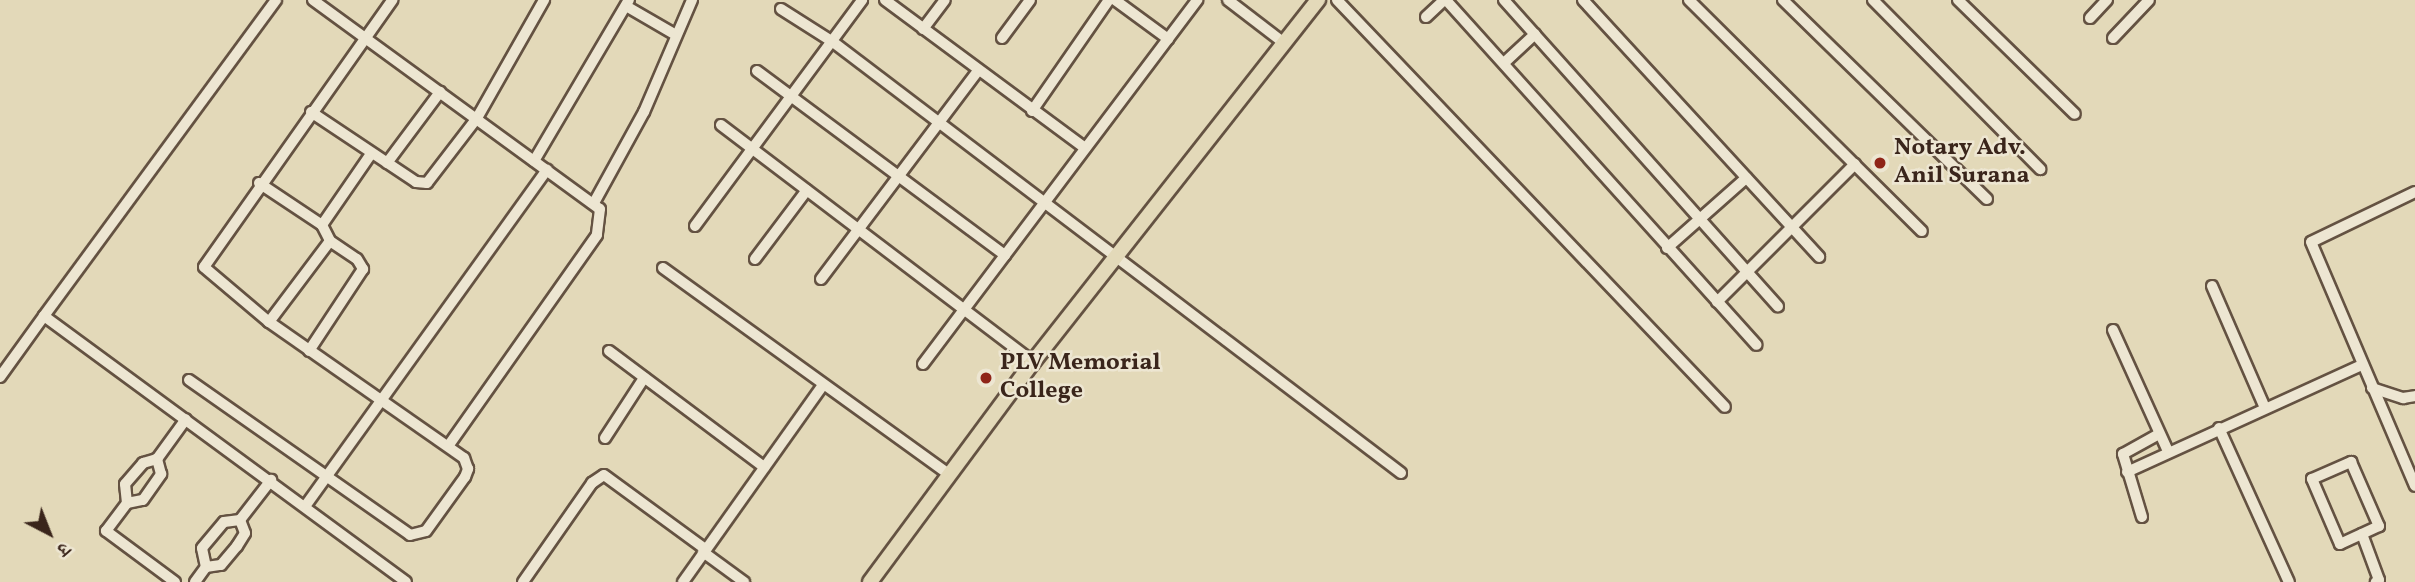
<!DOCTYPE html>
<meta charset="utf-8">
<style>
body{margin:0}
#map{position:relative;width:2415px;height:582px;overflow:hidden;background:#e3d9b9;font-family:Vollkorn,"Noto Serif Devanagari",serif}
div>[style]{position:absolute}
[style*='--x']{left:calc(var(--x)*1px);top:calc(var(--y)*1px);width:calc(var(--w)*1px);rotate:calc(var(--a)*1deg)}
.roads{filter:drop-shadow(2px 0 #645242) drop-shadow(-2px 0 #645242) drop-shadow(0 2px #645242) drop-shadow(0 -2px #645242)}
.minor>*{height:10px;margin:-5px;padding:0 5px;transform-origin:5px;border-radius:5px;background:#ede6d2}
.major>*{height:14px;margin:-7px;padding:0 7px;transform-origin:7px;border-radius:7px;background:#e3d9b9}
.dots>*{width:19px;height:19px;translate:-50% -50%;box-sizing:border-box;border:4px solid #ede6d2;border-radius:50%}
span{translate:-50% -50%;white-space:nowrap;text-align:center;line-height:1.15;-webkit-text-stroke:5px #ede6d2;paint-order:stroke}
.poi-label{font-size:24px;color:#3a251b;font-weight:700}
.left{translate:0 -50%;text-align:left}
.north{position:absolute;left:14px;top:498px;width:70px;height:70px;-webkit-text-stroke:5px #ede6d2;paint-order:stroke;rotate:138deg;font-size:19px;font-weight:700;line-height:28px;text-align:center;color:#3a251b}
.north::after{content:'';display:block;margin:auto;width:24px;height:32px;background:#3a251b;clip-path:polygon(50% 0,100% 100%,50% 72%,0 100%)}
</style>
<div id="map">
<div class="roads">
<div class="minor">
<i style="--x:276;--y:0;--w:392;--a:126.3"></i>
<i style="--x:44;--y:316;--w:449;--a:36.3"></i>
<i style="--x:313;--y:0;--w:355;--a:36.1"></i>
<i style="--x:600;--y:209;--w:26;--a:97"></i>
<i style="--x:597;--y:235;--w:258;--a:125.2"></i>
<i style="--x:885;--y:0;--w:249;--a:36.5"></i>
<i style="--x:1115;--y:0;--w:66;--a:36.3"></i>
<i style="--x:1228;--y:0;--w:71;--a:37.5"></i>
<i style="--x:1337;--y:0;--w:562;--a:46.37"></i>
<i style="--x:1446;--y:0;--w:464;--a:48"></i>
<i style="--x:1504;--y:0;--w:411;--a:48.2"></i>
<i style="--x:1583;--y:0;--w:349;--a:47.4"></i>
<i style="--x:1689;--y:0;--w:328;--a:44.8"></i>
<i style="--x:1783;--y:0;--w:285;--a:44.3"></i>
<i style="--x:1873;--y:0;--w:238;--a:45.3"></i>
<i style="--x:1958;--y:0;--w:163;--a:44.3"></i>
<i style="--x:626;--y:6;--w:58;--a:30.1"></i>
<i style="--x:781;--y:9;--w:62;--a:32.4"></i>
<i style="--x:833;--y:42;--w:713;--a:37.19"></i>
<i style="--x:1426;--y:17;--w:25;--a:-43"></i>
<i style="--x:2090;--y:18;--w:25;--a:-47"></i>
<i style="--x:923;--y:29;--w:36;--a:-53"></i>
<i style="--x:1002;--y:38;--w:47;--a:-53.6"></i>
<i style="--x:2113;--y:38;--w:52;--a:-46.5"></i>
<i style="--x:1505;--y:62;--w:41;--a:-43"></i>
<i style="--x:757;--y:71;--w:309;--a:36.6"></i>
<i style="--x:1032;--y:111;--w:135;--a:-55.3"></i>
<i style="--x:311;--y:112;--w:126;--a:33.7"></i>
<i style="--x:416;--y:182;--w:11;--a:5"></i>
<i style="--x:427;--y:183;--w:82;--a:-52.4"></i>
<i style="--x:477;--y:118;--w:136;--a:-60.4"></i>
<i style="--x:721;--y:125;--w:392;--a:37.2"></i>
<i style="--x:534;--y:161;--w:187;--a:-59.5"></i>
<i style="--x:387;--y:163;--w:89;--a:-53.3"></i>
<i style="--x:259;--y:183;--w:76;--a:33.7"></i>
<i style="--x:322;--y:225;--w:18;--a:63"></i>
<i style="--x:330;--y:241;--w:32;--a:34"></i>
<i style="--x:357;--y:259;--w:12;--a:59"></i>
<i style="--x:363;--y:269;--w:98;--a:123.4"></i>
<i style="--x:2415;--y:192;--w:115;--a:154.3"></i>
<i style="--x:2311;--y:242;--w:265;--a:66.9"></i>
<i style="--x:595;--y:201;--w:102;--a:-61.2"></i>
<i style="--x:644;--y:112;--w:122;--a:-66.8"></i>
<i style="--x:322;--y:225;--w:86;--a:-55.4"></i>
<i style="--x:695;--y:226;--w:281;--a:-53.5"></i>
<i style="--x:1667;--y:248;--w:106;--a:-41.5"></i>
<i style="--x:755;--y:259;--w:86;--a:-53"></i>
<i style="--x:663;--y:268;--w:354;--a:35.8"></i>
<i style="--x:821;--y:279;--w:259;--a:-53"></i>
<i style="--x:2212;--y:286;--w:133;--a:66.5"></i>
<i style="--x:1717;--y:302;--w:195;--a:-45"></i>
<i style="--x:269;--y:322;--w:101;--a:-53"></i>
<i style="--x:2113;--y:330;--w:133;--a:65.6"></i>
<i style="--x:609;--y:351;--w:194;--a:36.8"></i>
<i style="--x:923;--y:364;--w:456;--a:-53"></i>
<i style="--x:0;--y:377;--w:75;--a:-54.2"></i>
<i style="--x:189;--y:380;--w:270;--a:35"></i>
<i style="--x:410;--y:535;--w:16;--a:-14"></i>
<i style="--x:426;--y:531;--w:67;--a:-54.2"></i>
<i style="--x:465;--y:477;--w:9;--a:-69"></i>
<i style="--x:468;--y:469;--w:12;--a:-110"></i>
<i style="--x:464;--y:458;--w:238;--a:-145.1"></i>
<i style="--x:269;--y:322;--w:85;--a:-139.8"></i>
<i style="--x:204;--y:267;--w:327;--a:-54.8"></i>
<i style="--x:2372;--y:388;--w:33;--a:18"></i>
<i style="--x:2403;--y:398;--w:12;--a:-9"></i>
<i style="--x:2219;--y:428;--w:169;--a:65.6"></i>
<i style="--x:605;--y:438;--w:72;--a:-57"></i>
<i style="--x:2351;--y:462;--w:70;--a:66.4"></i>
<i style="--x:2379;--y:526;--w:43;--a:155.2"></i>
<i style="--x:2340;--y:544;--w:71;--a:-113.3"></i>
<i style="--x:2312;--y:479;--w:43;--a:-23.6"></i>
<i style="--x:2127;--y:472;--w:258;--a:-24.5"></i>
<i style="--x:127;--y:503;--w:16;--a:-11"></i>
<i style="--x:143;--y:500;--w:32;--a:-55"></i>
<i style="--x:161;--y:474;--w:16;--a:-105"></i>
<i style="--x:306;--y:505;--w:413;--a:-54.3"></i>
<i style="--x:2142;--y:517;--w:66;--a:-106.8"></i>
<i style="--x:2123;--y:454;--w:41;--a:-29.1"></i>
<i style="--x:2362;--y:534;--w:49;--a:69.7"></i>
<i style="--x:2379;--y:580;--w:4;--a:146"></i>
<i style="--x:703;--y:552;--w:51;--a:36.2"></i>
<i style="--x:206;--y:567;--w:19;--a:-102"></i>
<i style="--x:202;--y:548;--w:34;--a:-50"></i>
<i style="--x:224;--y:522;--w:16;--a:-7"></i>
<i style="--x:175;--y:582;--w:86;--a:-143.5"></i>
<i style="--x:106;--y:531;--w:35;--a:-53"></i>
<i style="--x:127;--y:503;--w:19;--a:-96"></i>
<i style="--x:125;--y:484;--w:28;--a:-49"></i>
<i style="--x:143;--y:463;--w:15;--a:-16"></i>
<i style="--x:157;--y:459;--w:49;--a:-54.1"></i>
<i style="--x:195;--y:582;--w:19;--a:-54"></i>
<i style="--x:206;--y:567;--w:15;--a:-8"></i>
<i style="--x:221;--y:565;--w:25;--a:-50"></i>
<i style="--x:237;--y:546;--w:15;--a:-58"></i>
<i style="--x:245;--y:533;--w:14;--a:-111"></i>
<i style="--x:240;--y:520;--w:51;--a:-52.2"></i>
<i style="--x:523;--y:582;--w:121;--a:-55.1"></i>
<i style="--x:592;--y:483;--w:14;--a:-34"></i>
<i style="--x:604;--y:475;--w:125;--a:36.2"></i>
<i style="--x:683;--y:582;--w:242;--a:-54.6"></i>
</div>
<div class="major">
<i style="--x:870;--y:582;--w:274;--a:-53.5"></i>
<i style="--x:1033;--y:362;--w:461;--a:-51.8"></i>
</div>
</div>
<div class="dots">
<i style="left:1880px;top:163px;background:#8f2418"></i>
<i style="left:986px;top:378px;background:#8f2418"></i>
</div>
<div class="poi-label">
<span class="left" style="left:1894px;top:163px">Notary Adv.<br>Anil Surana</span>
<span class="left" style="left:1000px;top:378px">PLV Memorial<br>College</span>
</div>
<div class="north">उ</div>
</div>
